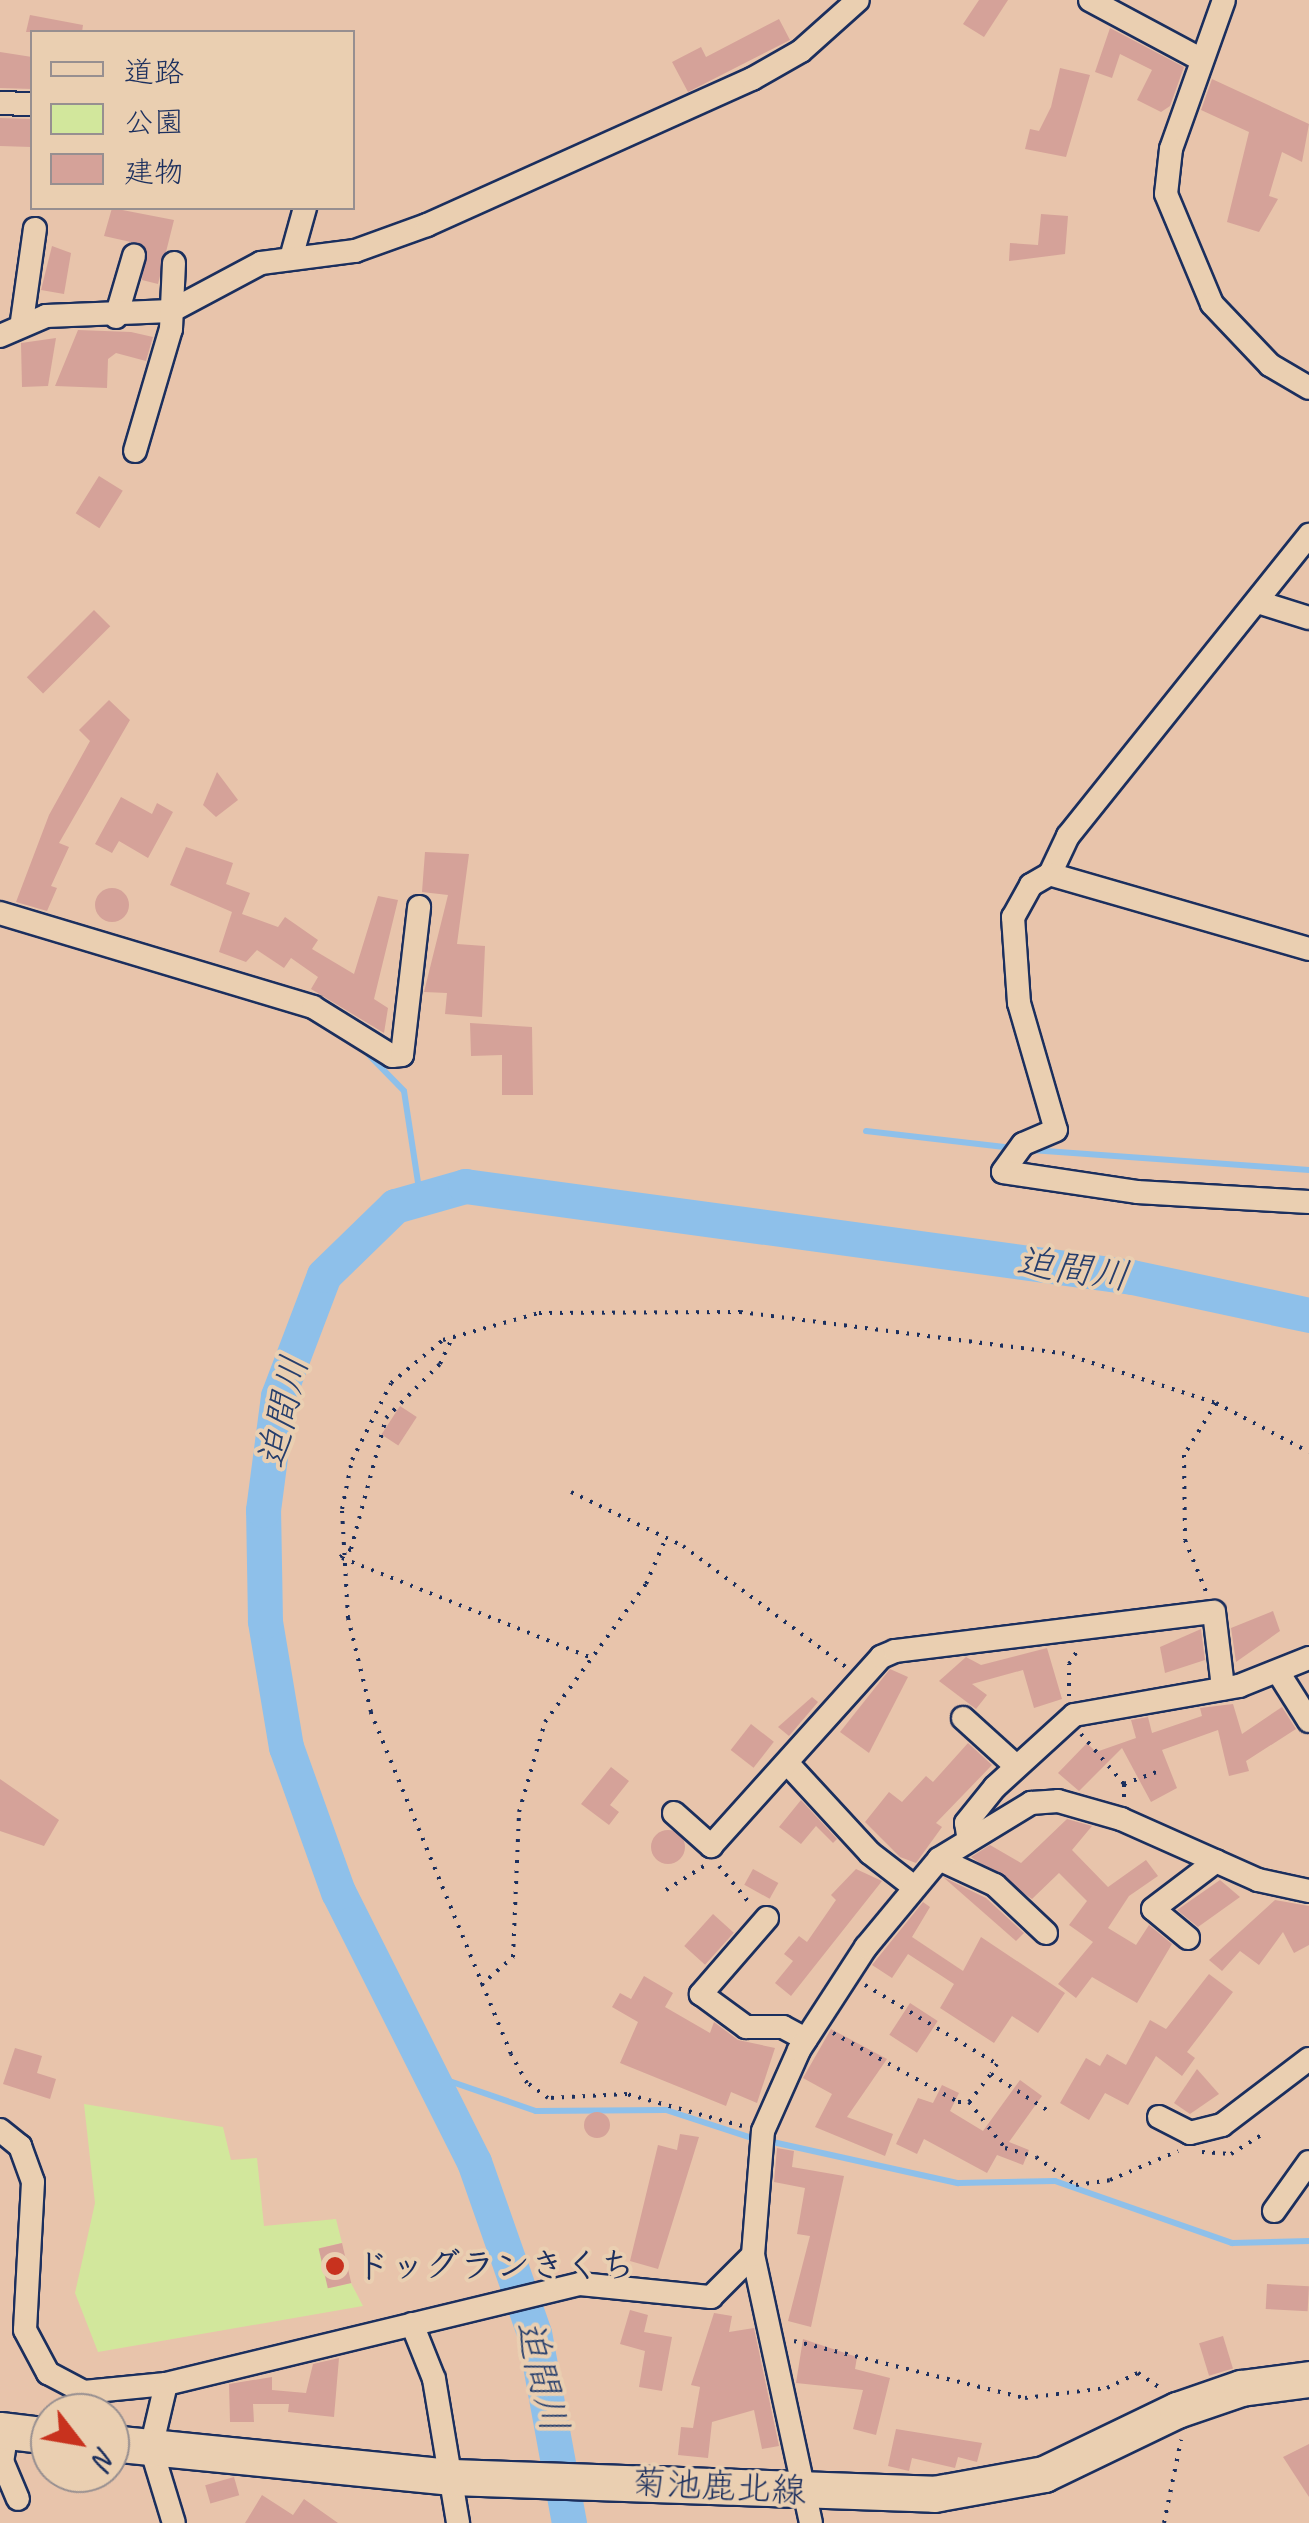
<!DOCTYPE html>
<meta charset="utf-8">
<style>
body{margin:0}
#map{position:relative;width:1309px;height:2523px;overflow:hidden;background:#e8c4ab;font-family:Caveat,"Klee One",sans-serif}
div>[style]{position:absolute}
[style*='--x']{left:calc(var(--x)*1px);top:calc(var(--y)*1px);width:calc(var(--w)*1px);rotate:calc(var(--a)*1deg)}
.green>*{inset:0;background:#d2e79c}
.stream>*{height:6px;margin:-3px;padding:0 3px;transform-origin:3px;border-radius:3px;background:#8ec0ea}
.river>*{height:35px;margin:-17.5px;padding:0 17.5px;transform-origin:17.5px;border-radius:17.5px;background:#8ec0ea}
.building>*{inset:0;background:#d5a299;transform-origin:0 0}
.round{border-radius:50%}
.path>*{height:4px;margin-top:-2px;transform-origin:0;background:repeating-linear-gradient(90deg,#1b2f5e 0 2.5px,transparent 0 10.5px)}
.roads{filter:drop-shadow(2px 0 #1b2f5e) drop-shadow(-2px 0 #1b2f5e) drop-shadow(0 2px #1b2f5e) drop-shadow(0 -2px #1b2f5e)}
.minor>*{height:22px;margin:-11px;padding:0 11px;transform-origin:11px;border-radius:11px;background:#eacfb1}
.primary>*{height:35px;margin:-17.5px;padding:0 17.5px;transform-origin:17.5px;border-radius:17.5px;background:#eacfb1}
.dots>*{width:28px;height:28px;translate:-50% -50%;box-sizing:border-box;border:5px solid #eacfb1;border-radius:50%}
span{translate:-50% -50%;white-space:nowrap;text-align:center;line-height:1.15;-webkit-text-stroke:8px #eacfb1;paint-order:stroke}
.poi-label{font-size:35px;color:#1b2f5e;font-weight:700}
.left{translate:0 -50%;text-align:left}
.street-label{font-size:35px;color:#1b2f5e}
.water-label{font-size:38px;color:#263e6c;font-style:italic}
.legend{position:absolute;left:30px;top:30px;width:325px;height:180px;box-sizing:border-box;background:#eacfb1;border:2px solid #978f90;margin:0;padding:12px 18px;list-style:none;font-size:30px;color:#1b2f5e}
.legend li{display:flex;align-items:center;gap:20px;height:50px}
.legend b{width:50px;border:2px solid #978f90}
.north{position:absolute;left:30px;top:2393px;width:100px;height:100px;box-sizing:border-box;background:#eacfb1;border:2px solid #978f90;border-radius:50%;rotate:121deg;font-size:28px;font-weight:700;line-height:40px;text-align:center;color:#1b2f5e}
.north::after{content:'';display:block;margin:auto;width:35px;height:45px;background:#c8321e;clip-path:polygon(50% 0,100% 100%,50% 72%,0 100%)}
</style>
<div id="map">
<div class="green">
<i style="clip-path:polygon(84px 2104px,223px 2127px,231px 2160px,257px 2158px,264px 2226px,336px 2219px,342px 2243px,320px 2248px,330px 2288px,351px 2283px,363px 2306px,98px 2352px,75px 2293px,95px 2203px)"></i>
</div>
<div class="stream">
<i style="--x:366;--y:1052;--w:54;--a:45.7"></i>
<i style="--x:404;--y:1091;--w:106;--a:81.3"></i>
<i style="--x:866;--y:1131;--w:148;--a:6.6"></i>
<i style="--x:1031;--y:1150;--w:279;--a:4.1"></i>
<i style="--x:429;--y:2074;--w:113;--a:19.1"></i>
<i style="--x:536;--y:2111;--w:130;--a:-0.4"></i>
<i style="--x:666;--y:2110;--w:94;--a:18"></i>
<i style="--x:768;--y:2141;--w:195;--a:12.5"></i>
<i style="--x:958;--y:2183;--w:97;--a:-1.2"></i>
<i style="--x:1055;--y:2181;--w:188;--a:19.3"></i>
<i style="--x:1232;--y:2243;--w:77;--a:-1.5"></i>
</div>
<div class="river">
<i style="--x:569;--y:2523;--w:193;--a:-100.4"></i>
<i style="--x:534;--y:2333;--w:181;--a:-109.3"></i>
<i style="--x:474;--y:2162;--w:302;--a:-116.7"></i>
<i style="--x:338;--y:1892;--w:154;--a:-109.7"></i>
<i style="--x:286;--y:1747;--w:128;--a:-99.5"></i>
<i style="--x:265;--y:1621;--w:111;--a:-91"></i>
<i style="--x:263;--y:1510;--w:115;--a:-82.5"></i>
<i style="--x:278;--y:1396;--w:129;--a:-69.2"></i>
<i style="--x:324;--y:1275;--w:99;--a:-44.2"></i>
<i style="--x:395;--y:1206;--w:73;--a:-15.9"></i>
<i style="--x:465;--y:1186;--w:673;--a:7.77"></i>
<i style="--x:1132;--y:1277;--w:181;--a:12.1"></i>
</div>
<div class="building">
<i style="clip-path:polygon(979px 0,1008px 0,984px 37px,963px 24px)"></i>
<i style="clip-path:polygon(30px 15px,83px 25px,82px 32px,26px 32px)"></i>
<i style="clip-path:polygon(779px 19px,790px 40px,688px 92px,672px 62px,701px 47px,706px 57px)"></i>
<i style="clip-path:polygon(1110px 28px,1184px 67px,1170px 106px,1161px 112px,1137px 100px,1152px 70px,1120px 54px,1112px 78px,1095px 72px)"></i>
<i style="clip-path:polygon(0 52px,32px 57px,32px 89px,0 88px)"></i>
<i style="clip-path:polygon(1060px 68px,1090px 75px,1066px 157px,1025px 149px,1030px 129px,1039px 131px,1051px 107px)"></i>
<i style="clip-path:polygon(1212px 79px,1309px 124px,1302px 162px,1282px 152px,1269px 196px,1278px 199px,1259px 232px,1227px 222px,1249px 132px,1201px 110px)"></i>
<i style="left:0;top:118px;width:32px;height:28px;rotate:2deg"></i>
<i style="clip-path:polygon(112px 208px,174px 220px,158px 284px,142px 280px,144px 245px,104px 236px)"></i>
<i style="clip-path:polygon(1041px 214px,1068px 216px,1065px 254px,1009px 261px,1010px 243px,1038px 245px)"></i>
<i style="clip-path:polygon(52px 246px,71px 253px,64px 294px,41px 290px)"></i>
<i style="clip-path:polygon(78px 330px,131px 332px,153px 337px,146px 361px,116px 353px,108px 359px,107px 388px,55px 386px)"></i>
<i style="clip-path:polygon(56px 338px,48px 386px,22px 387px,21px 343px)"></i>
<i style="left:99px;top:476px;width:28px;height:44px;rotate:32deg"></i>
<i style="left:94px;top:610px;width:23px;height:95px;rotate:45deg"></i>
<i style="clip-path:polygon(109px 700px,130px 720px,59px 843px,69px 847px,51px 886px,57px 888px,47px 911px,16px 902px,49px 815px,90px 741px,79px 730px)"></i>
<i style="clip-path:polygon(217px 772px,238px 800px,216px 817px,203px 805px)"></i>
<i style="clip-path:polygon(121px 797px,152px 814px,157px 803px,173px 812px,148px 858px,119px 841px,112px 853px,95px 844px)"></i>
<i style="clip-path:polygon(186px 847px,233px 863px,226px 884px,250px 893px,242px 914px,278px 927px,285px 917px,318px 940px,312px 949px,354px 974px,378px 896px,398px 900px,374px 999px,388px 1008px,384px 1033px,311px 989px,318px 977px,291px 958px,284px 968px,257px 950px,246px 962px,219px 952px,232px 912px,170px 885px)"></i>
<i style="clip-path:polygon(425px 852px,469px 854px,457px 944px,485px 946px,482px 1017px,445px 1014px,447px 993px,424px 992px,448px 895px,422px 892px)"></i>
<i class="round" style="left:95px;top:888px;width:34px;height:34px"></i>
<i style="clip-path:polygon(470px 1023px,532px 1027px,533px 1095px,502px 1095px,502px 1055px,471px 1056px)"></i>
<i style="left:400px;top:1406px;width:20px;height:34px;rotate:33deg"></i>
<i style="clip-path:polygon(1273px 1611px,1280px 1631px,1236px 1662px,1231px 1628px)"></i>
<i style="clip-path:polygon(1201px 1629px,1205px 1660px,1165px 1673px,1160px 1647px)"></i>
<i style="clip-path:polygon(1047px 1648px,1062px 1699px,1034px 1708px,1023px 1670px,972px 1684px,987px 1695px,976px 1709px,939px 1681px,966px 1657px,981px 1665px)"></i>
<i style="clip-path:polygon(890px 1669px,908px 1677px,869px 1753px,840px 1732px)"></i>
<i style="clip-path:polygon(812px 1697px,818px 1702px,789px 1736px,778px 1727px)"></i>
<i style="clip-path:polygon(1233px 1704px,1242px 1734px,1282px 1707px,1296px 1729px,1246px 1761px,1249px 1771px,1229px 1776px,1218px 1730px,1162px 1750px,1177px 1788px,1151px 1802px,1122px 1748px,1079px 1791px,1058px 1773px,1087px 1743px,1096px 1752px,1136px 1738px,1131px 1720px,1148px 1717px,1152px 1733px,1202px 1716px,1200px 1708px)"></i>
<i style="left:751px;top:1724px;width:29px;height:33px;rotate:38deg"></i>
<i style="clip-path:polygon(968px 1743px,992px 1765px,936px 1823px,942px 1827px,916px 1863px,900px 1857px,865px 1822px,889px 1792px,902px 1802px,926px 1776px,933px 1782px)"></i>
<i style="clip-path:polygon(611px 1767px,629px 1781px,610px 1805px,619px 1812px,609px 1825px,581px 1804px)"></i>
<i style="clip-path:polygon(0 1779px,59px 1820px,44px 1846px,0 1831px)"></i>
<i style="clip-path:polygon(801px 1800px,837px 1839px,833px 1843px,816px 1826px,801px 1844px,779px 1827px)"></i>
<i style="clip-path:polygon(1067px 1819px,1092px 1826px,1072px 1850px,1108px 1887px,1146px 1860px,1158px 1876px,1129px 1896px,1108px 1928px,1136px 1945px,1149px 1925px,1172px 1944px,1137px 2003px,1092px 1977px,1076px 1998px,1058px 1984px,1093px 1942px,1069px 1925px,1087px 1901px,1059px 1873px,1032px 1899px,971px 1857px,990px 1845px,1021px 1863px)"></i>
<i class="round" style="left:651px;top:1830px;width:34px;height:34px"></i>
<i style="left:753px;top:1869px;width:29px;height:18px;rotate:29deg"></i>
<i style="clip-path:polygon(856px 1869px,882px 1881px,791px 1996px,775px 1983px,793px 1961px,784px 1954px,799px 1936px,807px 1942px,836px 1900px,831px 1895px)"></i>
<i style="clip-path:polygon(943px 1877px,986px 1898px,1024px 1933px,1016px 1941px)"></i>
<i style="clip-path:polygon(1220px 1880px,1240px 1897px,1198px 1927px,1177px 1910px)"></i>
<i style="clip-path:polygon(1275px 1900px,1309px 1906px,1309px 1945px,1294px 1953px,1283px 1932px,1259px 1965px,1240px 1951px,1222px 1971px,1209px 1960px)"></i>
<i style="clip-path:polygon(923px 1902px,930px 1907px,912px 1937px,963px 1971px,981px 1937px,1065px 1993px,1038px 2033px,1012px 2016px,994px 2043px,940px 2008px,954px 1984px,908px 1954px,892px 1978px,872px 1965px)"></i>
<i style="left:713px;top:1914px;width:28px;height:43px;rotate:42deg"></i>
<i style="clip-path:polygon(1209px 1974px,1233px 1992px,1187px 2052px,1195px 2058px,1182px 2076px,1156px 2056px,1128px 2105px,1105px 2093px,1089px 2120px,1060px 2103px,1086px 2058px,1100px 2066px,1107px 2054px,1126px 2065px,1150px 2020px,1166px 2029px)"></i>
<i style="clip-path:polygon(644px 1976px,673px 1993px,665px 2007px,710px 2033px,714px 2022px,738px 2040px,775px 2048px,757px 2103px,731px 2092px,726px 2106px,620px 2063px,638px 2022px,612px 2007px,620px 1993px,631px 1999px)"></i>
<i style="left:910px;top:2003px;width:33px;height:38px;rotate:33deg"></i>
<i style="clip-path:polygon(831px 2029px,887px 2059px,847px 2117px,893px 2134px,885px 2156px,815px 2127px,832px 2094px,803px 2078px)"></i>
<i style="clip-path:polygon(15px 2048px,42px 2056px,37px 2073px,56px 2079px,50px 2099px,3px 2084px)"></i>
<i style="clip-path:polygon(1197px 2069px,1219px 2094px,1190px 2114px,1174px 2103px)"></i>
<i style="clip-path:polygon(1020px 2080px,1042px 2096px,1009px 2142px,1029px 2150px,1023px 2165px,997px 2155px,987px 2173px,924px 2139px,917px 2154px,896px 2144px,918px 2098px,933px 2103px,942px 2085px,959px 2093px,950px 2111px,983px 2131px)"></i>
<i class="round" style="left:584px;top:2112px;width:26px;height:26px"></i>
<i style="clip-path:polygon(680px 2134px,699px 2137px,658px 2269px,630px 2261px,658px 2145px,677px 2150px)"></i>
<i style="clip-path:polygon(777px 2148px,794px 2151px,792px 2167px,844px 2176px,811px 2327px,788px 2321px,810px 2236px,797px 2234px,805px 2188px,774px 2182px)"></i>
<i style="left:342px;top:2243px;width:41px;height:24px;rotate:77deg"></i>
<i style="left:1267px;top:2284px;width:42px;height:25px;rotate:3deg"></i>
<i style="clip-path:polygon(630px 2310px,648px 2315px,644px 2332px,672px 2337px,662px 2391px,639px 2387px,645px 2351px,620px 2344px)"></i>
<i style="clip-path:polygon(714px 2313px,732px 2316px,729px 2332px,754px 2328px,779px 2446px,762px 2449px,754px 2410px,712px 2422px,708px 2458px,678px 2455px,681px 2427px,693px 2428px,700px 2387px,691px 2385px)"></i>
<i style="left:1223px;top:2336px;width:34px;height:25px;rotate:73deg"></i>
<i style="clip-path:polygon(803px 2339px,857px 2357px,855px 2369px,890px 2378px,876px 2435px,853px 2429px,863px 2390px,796px 2383px)"></i>
<i style="clip-path:polygon(339px 2358px,334px 2417px,288px 2412px,289px 2404px,253px 2404px,254px 2422px,230px 2422px,229px 2384px,272px 2377px,272px 2390px,306px 2393px,313px 2364px)"></i>
<i style="clip-path:polygon(896px 2429px,982px 2443px,977px 2462px,958px 2457px,955px 2468px,912px 2458px,909px 2471px,888px 2466px)"></i>
<i style="clip-path:polygon(1309px 2444px,1309px 2497px,1283px 2457px)"></i>
<i style="left:234px;top:2477px;width:19px;height:30px;rotate:74deg"></i>
<i style="clip-path:polygon(262px 2495px,293px 2515px,304px 2499px,338px 2523px,245px 2523px)"></i>
</div>
<div class="path">
<i style="--x:1216;--y:1403;--w:105;--a:27.8"></i>
<i style="--x:571;--y:1492;--w:124;--a:25.7"></i>
<i style="--x:683;--y:1546;--w:204;--a:36.6"></i>
<i style="--x:340;--y:1557;--w:14;--a:-36"></i>
<i style="--x:351;--y:1549;--w:136;--a:-75"></i>
<i style="--x:386;--y:1418;--w:76;--a:-45"></i>
<i style="--x:440;--y:1364;--w:29;--a:-65"></i>
<i style="--x:342;--y:1558;--w:266;--a:21.8"></i>
<i style="--x:1069;--y:1696;--w:32;--a:-90"></i>
<i style="--x:1069;--y:1664;--w:19;--a:-58"></i>
<i style="--x:1081;--y:1734;--w:66;--a:49.3"></i>
<i style="--x:1124;--y:1784;--w:14;--a:90"></i>
<i style="--x:1124;--y:1784;--w:40;--a:-20.2"></i>
<i style="--x:719;--y:1866;--w:50;--a:50.6"></i>
<i style="--x:666;--y:1890;--w:45;--a:-32.3"></i>
<i style="--x:481;--y:1985;--w:43;--a:-41.2"></i>
<i style="--x:513;--y:1957;--w:145;--a:-87.6"></i>
<i style="--x:519;--y:1812;--w:94;--a:-73.9"></i>
<i style="--x:545;--y:1722;--w:171;--a:-53.8"></i>
<i style="--x:646;--y:1584;--w:50;--a:-66.5"></i>
<i style="--x:865;--y:1985;--w:154;--a:30.9"></i>
<i style="--x:997;--y:2064;--w:11;--a:124"></i>
<i style="--x:833;--y:2033;--w:143;--a:28.9"></i>
<i style="--x:958;--y:2102;--w:11;--a:0"></i>
<i style="--x:969;--y:2102;--w:36;--a:-52"></i>
<i style="--x:991;--y:2074;--w:70;--a:32.8"></i>
<i style="--x:969;--y:2102;--w:58;--a:52"></i>
<i style="--x:1005;--y:2148;--w:32;--a:16"></i>
<i style="--x:1036;--y:2157;--w:49;--a:35"></i>
<i style="--x:1076;--y:2185;--w:34;--a:-8"></i>
<i style="--x:1110;--y:2180;--w:74;--a:-23.1"></i>
<i style="--x:742;--y:2126;--w:119;--a:-164.5"></i>
<i style="--x:627;--y:2094;--w:79;--a:177.1"></i>
<i style="--x:548;--y:2098;--w:26;--a:-144"></i>
<i style="--x:527;--y:2083;--w:33;--a:-119"></i>
<i style="--x:511;--y:2054;--w:370;--a:-112.3"></i>
<i style="--x:371;--y:1712;--w:97;--a:-103.7"></i>
<i style="--x:348;--y:1618;--w:109;--a:-93.2"></i>
<i style="--x:342;--y:1509;--w:50;--a:-78.5"></i>
<i style="--x:352;--y:1460;--w:86;--a:-63.1"></i>
<i style="--x:391;--y:1383;--w:67;--a:-39.6"></i>
<i style="--x:443;--y:1340;--w:100;--a:-15.7"></i>
<i style="--x:539;--y:1313;--w:201;--a:-0.3"></i>
<i style="--x:740;--y:1312;--w:325;--a:7.3"></i>
<i style="--x:1062;--y:1353;--w:162;--a:18"></i>
<i style="--x:1216;--y:1403;--w:61;--a:121.6"></i>
<i style="--x:1184;--y:1455;--w:85;--a:89.3"></i>
<i style="--x:1185;--y:1540;--w:58;--a:67.8"></i>
<i style="--x:1202;--y:2152;--w:29;--a:4"></i>
<i style="--x:1231;--y:2154;--w:36;--a:-32"></i>
<i style="--x:794;--y:2341;--w:238;--a:13.9"></i>
<i style="--x:1025;--y:2398;--w:83;--a:-7"></i>
<i style="--x:1107;--y:2388;--w:34;--a:-26"></i>
<i style="--x:1138;--y:2373;--w:25;--a:34"></i>
<i style="--x:1164;--y:2523;--w:85;--a:-78.4"></i>
</div>
<div class="roads">
<div class="minor">
<i style="--x:1090;--y:0;--w:125;--a:28.2"></i>
<i style="--x:1224;--y:0;--w:158;--a:109.6"></i>
<i style="--x:1171;--y:149;--w:45;--a:96.3"></i>
<i style="--x:1166;--y:194;--w:119;--a:67.3"></i>
<i style="--x:1212;--y:304;--w:84;--a:46.4"></i>
<i style="--x:1270;--y:365;--w:45;--a:30.5"></i>
<i style="--x:0;--y:103;--w:32;--a:2"></i>
<i style="--x:291;--y:258;--w:52;--a:-74.4"></i>
<i style="--x:116;--y:317;--w:64;--a:-73.6"></i>
<i style="--x:22;--y:321;--w:93;--a:-82"></i>
<i style="--x:0;--y:336;--w:50;--a:-23.5"></i>
<i style="--x:46;--y:316;--w:125;--a:-2.3"></i>
<i style="--x:171;--y:311;--w:102;--a:-28.1"></i>
<i style="--x:261;--y:263;--w:95;--a:-7.3"></i>
<i style="--x:355;--y:251;--w:77;--a:-19.9"></i>
<i style="--x:427;--y:225;--w:356;--a:-24.2"></i>
<i style="--x:752;--y:79;--w:56;--a:-29.7"></i>
<i style="--x:801;--y:51;--w:76;--a:-41.8"></i>
<i style="--x:135;--y:451;--w:127;--a:-73.6"></i>
<i style="--x:171;--y:329;--w:66;--a:-87.4"></i>
<i style="--x:1258;--y:602;--w:53;--a:17.4"></i>
<i style="--x:1050;--y:874;--w:42;--a:-64.7"></i>
<i style="--x:1068;--y:836;--w:386;--a:-51.3"></i>
<i style="--x:0;--y:913;--w:327;--a:16.7"></i>
<i style="--x:313;--y:1007;--w:93;--a:31.8"></i>
<i style="--x:392;--y:1056;--w:10;--a:-6"></i>
<i style="--x:402;--y:1055;--w:149;--a:-83.4"></i>
<i style="--x:1309;--y:949;--w:270;--a:-163.9"></i>
<i style="--x:1050;--y:874;--w:22;--a:150"></i>
<i style="--x:1031;--y:885;--w:37;--a:119"></i>
<i style="--x:1013;--y:917;--w:86;--a:86"></i>
<i style="--x:1019;--y:1003;--w:132;--a:73.8"></i>
<i style="--x:1056;--y:1130;--w:36;--a:157"></i>
<i style="--x:1023;--y:1144;--w:34;--a:126"></i>
<i style="--x:1003;--y:1172;--w:135;--a:8.5"></i>
<i style="--x:1137;--y:1192;--w:172;--a:3.3"></i>
<i style="--x:1278;--y:1672;--w:58;--a:57.7"></i>
<i style="--x:963;--y:1718;--w:72;--a:42.2"></i>
<i style="--x:788;--y:1764;--w:121;--a:47.3"></i>
<i style="--x:870;--y:1853;--w:56;--a:37.7"></i>
<i style="--x:674;--y:1813;--w:50;--a:41.7"></i>
<i style="--x:711;--y:1846;--w:254;--a:-48"></i>
<i style="--x:881;--y:1657;--w:15;--a:-23"></i>
<i style="--x:895;--y:1651;--w:321;--a:-7"></i>
<i style="--x:1214;--y:1612;--w:77;--a:83.2"></i>
<i style="--x:968;--y:1835;--w:12;--a:-99"></i>
<i style="--x:966;--y:1823;--w:46;--a:-51.1"></i>
<i style="--x:995;--y:1787;--w:107;--a:-42.3"></i>
<i style="--x:1074;--y:1715;--w:168;--a:-10"></i>
<i style="--x:1239;--y:1686;--w:75;--a:-21.8"></i>
<i style="--x:939;--y:1859;--w:62;--a:24.9"></i>
<i style="--x:995;--y:1885;--w:70;--a:43.3"></i>
<i style="--x:767;--y:1918;--w:101;--a:131"></i>
<i style="--x:701;--y:1994;--w:56;--a:36.3"></i>
<i style="--x:746;--y:2027;--w:37;--a:0"></i>
<i style="--x:783;--y:2027;--w:26;--a:28"></i>
<i style="--x:1188;--y:1938;--w:45;--a:-140.4"></i>
<i style="--x:1153;--y:1909;--w:79;--a:-37.3"></i>
<i style="--x:1159;--y:2117;--w:35;--a:27"></i>
<i style="--x:1190;--y:2133;--w:33;--a:-14"></i>
<i style="--x:1222;--y:2125;--w:109;--a:-37.2"></i>
<i style="--x:0;--y:2130;--w:26;--a:39"></i>
<i style="--x:20;--y:2146;--w:38;--a:70"></i>
<i style="--x:33;--y:2182;--w:148;--a:93.1"></i>
<i style="--x:25;--y:2330;--w:49;--a:61.9"></i>
<i style="--x:48;--y:2373;--w:41;--a:27.8"></i>
<i style="--x:84;--y:2392;--w:82;--a:-5.6"></i>
<i style="--x:166;--y:2384;--w:426;--a:-13.6"></i>
<i style="--x:580;--y:2284;--w:132;--a:5.7"></i>
<i style="--x:711;--y:2297;--w:59;--a:-45"></i>
<i style="--x:1274;--y:2211;--w:60;--a:-54.5"></i>
<i style="--x:412;--y:2324;--w:59;--a:68.2"></i>
<i style="--x:434;--y:2379;--w:146;--a:80.5"></i>
<i style="--x:166;--y:2384;--w:66;--a:103.2"></i>
<i style="--x:151;--y:2448;--w:78;--a:73"></i>
<i style="--x:7;--y:2431;--w:30;--a:99"></i>
<i style="--x:2;--y:2461;--w:41;--a:67.2"></i>
<i style="--x:811;--y:2523;--w:274;--a:-102.2"></i>
<i style="--x:753;--y:2255;--w:124;--a:-85.4"></i>
<i style="--x:763;--y:2131;--w:89;--a:-66"></i>
<i style="--x:799;--y:2050;--w:123;--a:-57"></i>
<i style="--x:866;--y:1947;--w:114;--a:-50.3"></i>
<i style="--x:939;--y:1859;--w:108;--a:-31.3"></i>
<i style="--x:1031;--y:1803;--w:27;--a:-4"></i>
<i style="--x:1058;--y:1801;--w:66;--a:15.9"></i>
<i style="--x:1121;--y:1819;--w:150;--a:24"></i>
<i style="--x:1258;--y:1880;--w:52;--a:12.2"></i>
</div>
<div class="primary">
<i style="--x:0;--y:2430;--w:50;--a:6.8"></i>
<i style="--x:110;--y:2443;--w:344;--a:5.7"></i>
<i style="--x:452;--y:2477;--w:482;--a:2"></i>
<i style="--x:934;--y:2494;--w:112;--a:-10.3"></i>
<i style="--x:1044;--y:2474;--w:148;--a:-25.7"></i>
<i style="--x:1177;--y:2410;--w:68;--a:-19"></i>
<i style="--x:1241;--y:2388;--w:69;--a:-7.5"></i>
</div>
</div>
<div class="dots">
<i style="left:335px;top:2266px;background:#c8321e"></i>
</div>
<div class="poi-label">
<span class="left" style="left:355px;top:2266px">ドッグランきくち</span>
</div>
<div class="street-label">
<span style="left:719px;top:2487px;rotate:3deg">菊池鹿北線</span>
</div>
<div class="water-label">
<span style="left:1073px;top:1269px;rotate:8deg">迫間川</span>
<span style="left:283px;top:1412px;rotate:-77deg">迫間川</span>
<span style="left:542px;top:2376px;rotate:76deg">迫間川</span>
</div>
<ul class="legend">
<li><b style="height:12px;background:#eacfb1"></b>道路</li>
<li><b style="height:28px;background:#d2e79c"></b>公園</li>
<li><b style="height:28px;background:#d5a299"></b>建物</li>
</ul>
<div class="north">N</div>
</div>
